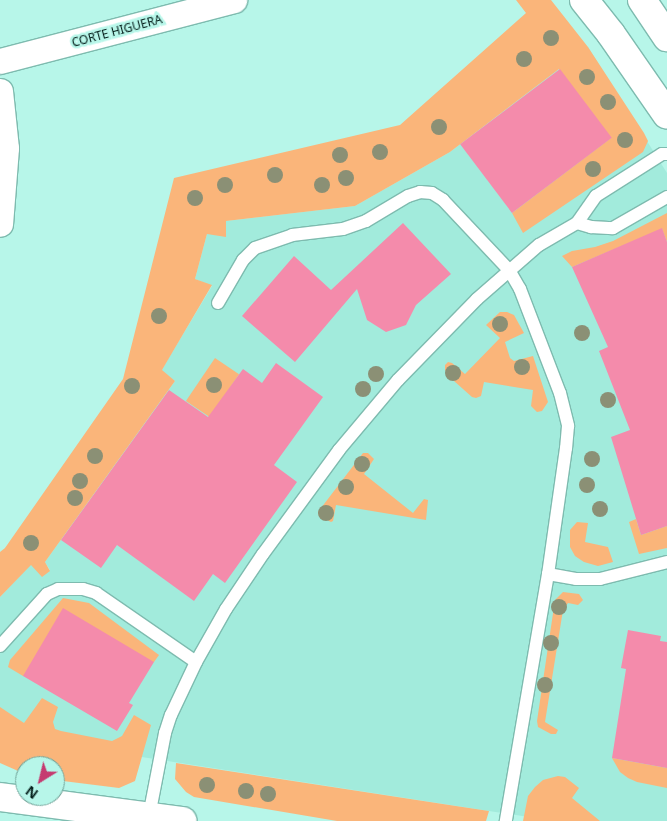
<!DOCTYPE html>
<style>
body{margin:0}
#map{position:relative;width:667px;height:821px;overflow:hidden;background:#b7f6e9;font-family:"Noto Sans",sans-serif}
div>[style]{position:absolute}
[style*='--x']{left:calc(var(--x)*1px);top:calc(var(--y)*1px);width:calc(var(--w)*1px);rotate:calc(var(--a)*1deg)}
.built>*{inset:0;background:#a2ebdc}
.green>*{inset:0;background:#fab57a;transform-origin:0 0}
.building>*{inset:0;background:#f48bab;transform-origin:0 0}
.roads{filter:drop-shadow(1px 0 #7ebbaf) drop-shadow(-1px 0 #7ebbaf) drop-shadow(0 1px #7ebbaf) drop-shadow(0 -1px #7ebbaf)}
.service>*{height:12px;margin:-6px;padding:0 6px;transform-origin:6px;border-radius:6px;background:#fff}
.minor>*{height:25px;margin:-12.5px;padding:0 12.5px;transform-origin:12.5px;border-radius:12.5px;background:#fff}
.secondary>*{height:28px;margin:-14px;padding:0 14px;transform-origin:14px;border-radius:14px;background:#fff}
.primary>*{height:28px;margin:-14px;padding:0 14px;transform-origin:14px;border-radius:14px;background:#fff}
.trees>*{width:16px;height:16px;margin:-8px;border-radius:50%;background:#8b9075}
span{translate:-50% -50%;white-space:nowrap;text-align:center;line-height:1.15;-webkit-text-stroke:5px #b7f6e9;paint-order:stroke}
.street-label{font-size:12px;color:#041e1a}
.north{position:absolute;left:15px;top:756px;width:50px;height:50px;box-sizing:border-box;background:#b7f6e9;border:1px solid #6fa096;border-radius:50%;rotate:216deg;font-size:14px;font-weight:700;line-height:20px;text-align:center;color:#041e1a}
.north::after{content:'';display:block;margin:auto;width:18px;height:22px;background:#c53a70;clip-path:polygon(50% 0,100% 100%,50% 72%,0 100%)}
</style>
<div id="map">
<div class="built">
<i style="clip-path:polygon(588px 47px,667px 173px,667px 821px,554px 821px,0 735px,0 597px,31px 564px,50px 570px,45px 562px,175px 381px,161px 371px,212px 286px,195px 279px,207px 234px,226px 221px,355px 206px,450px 152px)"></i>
</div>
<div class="green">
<i style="clip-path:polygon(516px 0,551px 0,588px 47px,644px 133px,648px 141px,643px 152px,523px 233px,512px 213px,611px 138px,559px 69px,450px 152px,355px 206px,226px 221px,226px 237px,207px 234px,195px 279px,212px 285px,162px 370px,175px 381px,45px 562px,50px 571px,42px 577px,31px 565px,0 597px,0 552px,5px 548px,123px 379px,174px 178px,400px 125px,526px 13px)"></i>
<i style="clip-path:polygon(667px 213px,667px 242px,662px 229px,572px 267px,562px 256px,572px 251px,595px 247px,613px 241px)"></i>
<i style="clip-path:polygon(500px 312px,507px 312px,514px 315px,524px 333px,505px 342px,510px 358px,514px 361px,533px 356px,548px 402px,542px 411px,537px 412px,531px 406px,533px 390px,484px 382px,481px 396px,476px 398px,472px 397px,454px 381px,445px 370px,445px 365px,448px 362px,452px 363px,465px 374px,500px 338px,486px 325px)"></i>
<i style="left:215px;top:358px;width:29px;height:52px;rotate:34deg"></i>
<i style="clip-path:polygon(363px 453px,368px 453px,374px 459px,364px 474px,413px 513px,424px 499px,428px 500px,426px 520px,336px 505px,333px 521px,331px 522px,319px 516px,318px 512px)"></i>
<i style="clip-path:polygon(636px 519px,641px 535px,667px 526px,667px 548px,639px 554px,629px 522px)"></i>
<i style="clip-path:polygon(577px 522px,588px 523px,585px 542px,608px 547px,613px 562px,598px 566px,584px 562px,575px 556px,570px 547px,570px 530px)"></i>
<i style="clip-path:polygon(563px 592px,579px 594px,583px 600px,578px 605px,568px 603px,563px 610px,545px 722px,558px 730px,556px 734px,551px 734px,538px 727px,537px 721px,555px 600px)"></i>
<i style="clip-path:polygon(63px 598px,89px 603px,159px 655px,154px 662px,23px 676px,8px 667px,10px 660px)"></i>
<i style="clip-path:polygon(42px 698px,58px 707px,53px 722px,55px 729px,61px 731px,112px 741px,122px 736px,134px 715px,151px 725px,135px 781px,119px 788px,55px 780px,55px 766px,25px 766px,25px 774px,0 763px,0 707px,24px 723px)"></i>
<i style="clip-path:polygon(612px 758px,667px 768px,667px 788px,637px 782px,628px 778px,620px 772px)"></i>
<i style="clip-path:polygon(176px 763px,456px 806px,489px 811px,486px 821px,337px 821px,194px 797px,186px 792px,175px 779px)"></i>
<i style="clip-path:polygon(558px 776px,565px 777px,579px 788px,572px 798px,600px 821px,523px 821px,528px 796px,535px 787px,543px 780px)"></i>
</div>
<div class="building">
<i style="left:560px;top:69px;width:86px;height:125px;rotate:53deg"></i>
<i style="clip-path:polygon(403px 223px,451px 274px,416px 305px,406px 325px,386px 332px,367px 320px,357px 289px,295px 362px,242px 316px,294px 256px,331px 290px)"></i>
<i style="clip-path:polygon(662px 228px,667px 242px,667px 526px,641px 535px,611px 437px,630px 430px,599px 351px,608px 347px,572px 267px)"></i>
<i style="clip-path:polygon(276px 363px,323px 397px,274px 465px,297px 482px,225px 583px,213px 574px,194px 601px,117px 545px,101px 568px,61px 540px,169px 390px,208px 417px,243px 369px,262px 383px)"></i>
<i style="clip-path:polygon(63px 608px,154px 662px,129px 703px,133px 705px,117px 731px,23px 676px)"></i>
<i style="clip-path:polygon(628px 630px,661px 636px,660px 641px,667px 642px,667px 768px,612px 758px,626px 669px,621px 668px)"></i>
</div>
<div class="roads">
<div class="service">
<i style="--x:577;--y:223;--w:15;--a:16"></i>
<i style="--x:591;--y:227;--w:22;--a:3"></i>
<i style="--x:613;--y:228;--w:62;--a:-29.9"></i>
<i style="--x:218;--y:303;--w:50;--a:-59.8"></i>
<i style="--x:243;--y:260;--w:17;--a:-45"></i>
<i style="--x:255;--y:248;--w:39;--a:-19"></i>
<i style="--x:292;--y:235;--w:51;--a:-6.7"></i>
<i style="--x:343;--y:229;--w:24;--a:-19"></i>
<i style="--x:366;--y:221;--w:49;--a:-30.8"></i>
<i style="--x:408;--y:196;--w:13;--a:-18"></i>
<i style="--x:420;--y:192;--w:12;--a:5"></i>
<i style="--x:432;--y:193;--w:13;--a:32"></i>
<i style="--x:443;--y:200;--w:96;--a:46.7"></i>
<i style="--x:509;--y:270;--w:22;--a:60"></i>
<i style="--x:520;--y:289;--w:111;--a:69"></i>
<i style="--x:560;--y:393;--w:34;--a:76"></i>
<i style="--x:568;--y:426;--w:22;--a:95"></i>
<i style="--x:566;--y:448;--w:127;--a:98.1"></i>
<i style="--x:548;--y:574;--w:251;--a:99.7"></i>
<i style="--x:548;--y:574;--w:28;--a:10"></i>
<i style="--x:576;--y:579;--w:24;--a:0"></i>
<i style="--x:600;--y:579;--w:69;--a:-14.2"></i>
<i style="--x:0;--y:646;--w:70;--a:-47.9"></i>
<i style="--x:47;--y:594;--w:12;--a:-24"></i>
<i style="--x:58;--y:589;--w:25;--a:0"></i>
<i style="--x:83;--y:589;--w:14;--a:17"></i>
<i style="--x:96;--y:593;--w:121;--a:34.6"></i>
<i style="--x:149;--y:816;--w:85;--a:-79.1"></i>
<i style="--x:165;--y:733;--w:19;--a:-72"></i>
<i style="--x:171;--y:715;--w:59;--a:-64.7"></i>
<i style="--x:196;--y:662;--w:61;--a:-60.5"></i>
<i style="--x:226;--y:609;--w:66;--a:-56.1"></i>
<i style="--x:263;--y:554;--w:129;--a:-53.8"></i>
<i style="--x:339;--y:450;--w:92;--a:-49.9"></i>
<i style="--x:398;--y:380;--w:113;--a:-45.7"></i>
<i style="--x:477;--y:299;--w:82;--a:-41.1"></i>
<i style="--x:539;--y:245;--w:44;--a:-30.1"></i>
<i style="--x:577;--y:223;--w:33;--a:-55"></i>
<i style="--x:596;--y:196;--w:78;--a:-32.5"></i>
<i style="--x:662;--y:154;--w:5;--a:0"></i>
</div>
<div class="minor">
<i style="--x:0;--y:61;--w:242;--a:-14.6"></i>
<i style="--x:0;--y:91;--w:57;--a:84"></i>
<i style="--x:6;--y:148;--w:76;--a:94.5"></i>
</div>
<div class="secondary">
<i style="--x:584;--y:0;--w:43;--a:51.5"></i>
<i style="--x:611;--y:34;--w:98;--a:55.3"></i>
<i style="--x:642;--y:0;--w:45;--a:56"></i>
</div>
<div class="primary">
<i style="--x:0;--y:797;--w:184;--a:7.5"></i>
</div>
</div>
<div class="trees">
<i style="left:551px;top:38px"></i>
<i style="left:524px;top:59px"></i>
<i style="left:587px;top:77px"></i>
<i style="left:608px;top:102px"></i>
<i style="left:439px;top:127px"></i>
<i style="left:625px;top:140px"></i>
<i style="left:380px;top:152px"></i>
<i style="left:340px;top:155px"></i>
<i style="left:593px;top:169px"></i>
<i style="left:275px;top:175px"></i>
<i style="left:346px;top:178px"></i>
<i style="left:225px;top:185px"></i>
<i style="left:322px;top:185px"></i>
<i style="left:195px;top:198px"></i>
<i style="left:159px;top:316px"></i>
<i style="left:500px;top:324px"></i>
<i style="left:582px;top:333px"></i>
<i style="left:522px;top:367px"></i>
<i style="left:453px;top:373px"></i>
<i style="left:376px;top:374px"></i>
<i style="left:214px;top:385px"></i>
<i style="left:132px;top:386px"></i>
<i style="left:363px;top:389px"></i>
<i style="left:608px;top:400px"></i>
<i style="left:95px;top:456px"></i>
<i style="left:592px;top:459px"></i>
<i style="left:362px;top:464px"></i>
<i style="left:80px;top:481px"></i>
<i style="left:587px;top:485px"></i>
<i style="left:346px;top:487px"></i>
<i style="left:75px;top:498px"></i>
<i style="left:600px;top:509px"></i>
<i style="left:326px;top:513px"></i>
<i style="left:31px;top:543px"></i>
<i style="left:559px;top:607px"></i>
<i style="left:551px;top:643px"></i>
<i style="left:545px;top:685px"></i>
<i style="left:207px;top:785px"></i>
<i style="left:246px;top:791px"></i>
<i style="left:268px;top:794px"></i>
</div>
<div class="street-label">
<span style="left:117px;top:31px;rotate:-15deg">CORTE HIGUERA</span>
</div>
<div class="north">N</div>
</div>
